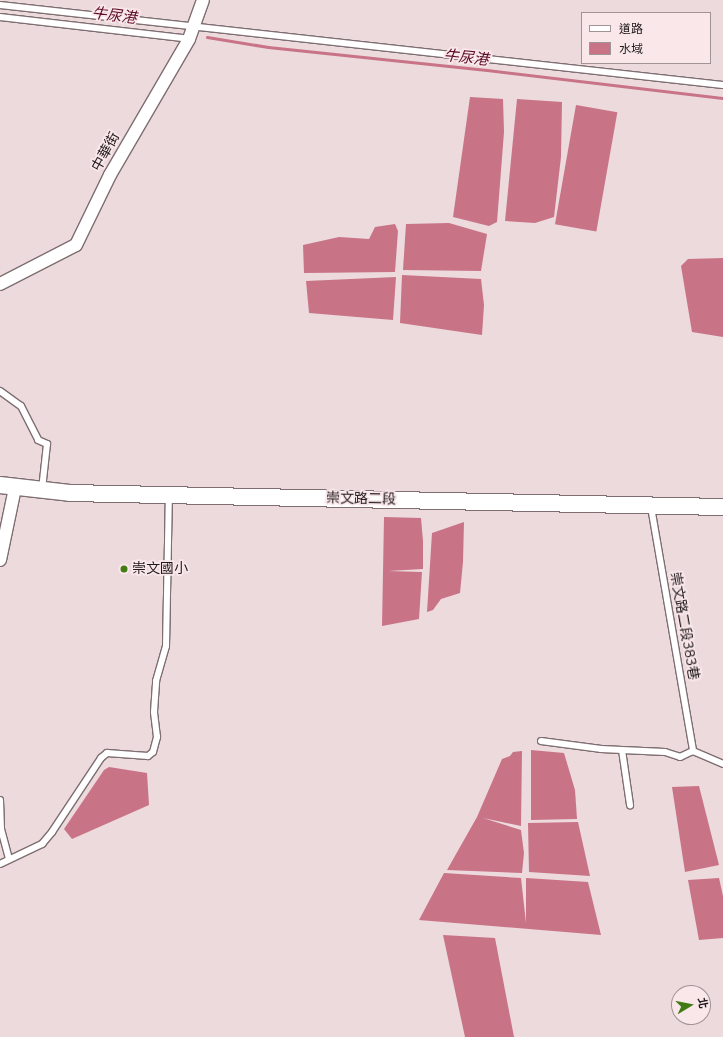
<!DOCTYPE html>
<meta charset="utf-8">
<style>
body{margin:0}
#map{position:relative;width:723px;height:1037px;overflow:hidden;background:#ecdadd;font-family:"Nunito Sans","Noto Sans TC",sans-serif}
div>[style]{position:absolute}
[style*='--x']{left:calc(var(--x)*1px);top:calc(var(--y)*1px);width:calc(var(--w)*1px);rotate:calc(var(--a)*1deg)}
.water>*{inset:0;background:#c97386;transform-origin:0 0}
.stream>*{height:3px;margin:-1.5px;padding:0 1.5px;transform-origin:1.5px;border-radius:1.5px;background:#c97386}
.roads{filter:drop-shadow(1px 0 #7e6e71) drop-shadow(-1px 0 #7e6e71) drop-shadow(0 1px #7e6e71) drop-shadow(0 -1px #7e6e71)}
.lane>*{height:6px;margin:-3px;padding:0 3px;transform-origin:3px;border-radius:3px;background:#fff}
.street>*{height:12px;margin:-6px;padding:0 6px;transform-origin:6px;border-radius:6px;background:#fff}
.secondary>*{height:16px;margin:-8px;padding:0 8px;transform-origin:8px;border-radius:8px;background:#fff}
.dots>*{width:11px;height:11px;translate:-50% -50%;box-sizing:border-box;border:2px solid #f9e7ea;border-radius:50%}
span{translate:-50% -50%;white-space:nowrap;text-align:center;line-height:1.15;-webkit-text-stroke:3.5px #f9e7ea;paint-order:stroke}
.street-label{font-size:14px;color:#1e1819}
.poi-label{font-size:14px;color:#1e1819}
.left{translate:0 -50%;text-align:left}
.water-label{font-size:15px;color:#5d0d29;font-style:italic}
.legend{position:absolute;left:581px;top:12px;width:130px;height:52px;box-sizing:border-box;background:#f9e7ea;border:1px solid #a19496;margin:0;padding:5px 7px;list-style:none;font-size:12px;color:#1e1819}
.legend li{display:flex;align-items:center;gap:8px;height:20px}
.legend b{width:20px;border:1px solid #a19496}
.north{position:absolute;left:671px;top:985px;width:40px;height:40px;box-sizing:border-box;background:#f9e7ea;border:1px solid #a19496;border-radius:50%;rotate:80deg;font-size:11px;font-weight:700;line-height:16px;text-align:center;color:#1e1819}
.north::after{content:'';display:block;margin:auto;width:14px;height:18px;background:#417b14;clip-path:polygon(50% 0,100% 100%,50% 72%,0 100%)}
</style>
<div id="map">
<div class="water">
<i style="clip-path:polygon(470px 97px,503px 99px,504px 132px,497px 222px,489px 226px,453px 217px)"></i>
<i style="clip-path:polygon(517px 99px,562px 102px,561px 157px,554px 217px,535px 223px,505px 221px)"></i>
<i style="left:576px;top:105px;width:42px;height:121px;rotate:10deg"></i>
<i style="clip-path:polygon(449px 223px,487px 234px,481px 271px,403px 270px,406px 224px)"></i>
<i style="clip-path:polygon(395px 224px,398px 231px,395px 272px,304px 273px,303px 245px,339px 237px,369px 239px,375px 227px)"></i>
<i style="clip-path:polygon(723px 258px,723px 337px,692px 332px,681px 266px,688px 259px)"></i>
<i style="clip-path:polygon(402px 275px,481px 279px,484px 305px,482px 335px,400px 323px)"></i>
<i style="clip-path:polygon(396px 277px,393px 320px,309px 313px,306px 281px)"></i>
<i style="clip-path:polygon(384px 517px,421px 518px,423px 541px,423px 569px,388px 571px,422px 572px,419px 619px,382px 626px)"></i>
<i style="clip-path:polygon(464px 522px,463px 562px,460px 593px,441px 599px,433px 610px,427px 612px,432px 533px)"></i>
<i style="clip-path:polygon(531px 750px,564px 753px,575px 790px,577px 819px,531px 820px)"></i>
<i style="clip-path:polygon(522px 751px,521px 826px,483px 818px,521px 830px,524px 853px,522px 873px,447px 870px,477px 817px,502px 759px,510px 756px,513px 752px)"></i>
<i style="clip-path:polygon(109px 767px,147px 773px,149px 805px,72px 839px,64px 829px,104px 770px)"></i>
<i style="clip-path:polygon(699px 786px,719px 865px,685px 872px,672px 787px)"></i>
<i style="clip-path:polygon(578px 822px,590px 876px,529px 872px,528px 823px)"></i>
<i style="clip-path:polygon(444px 873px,521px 878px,526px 923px,526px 878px,588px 882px,601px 935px,419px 920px)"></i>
<i style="clip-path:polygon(719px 878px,723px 896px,723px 938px,699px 940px,688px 880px)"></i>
<i style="clip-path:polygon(443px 935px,495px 938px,514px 1037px,465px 1037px)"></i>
</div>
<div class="stream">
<i style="--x:0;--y:14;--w:32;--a:7"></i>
<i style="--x:207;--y:37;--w:62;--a:9.3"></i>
<i style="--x:268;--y:47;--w:220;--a:6"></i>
<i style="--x:487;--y:70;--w:238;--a:6.8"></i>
</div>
<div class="roads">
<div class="lane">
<i style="--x:0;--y:5;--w:727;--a:6.31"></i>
<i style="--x:0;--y:17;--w:190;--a:6.6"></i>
<i style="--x:0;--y:391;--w:26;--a:36"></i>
<i style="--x:21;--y:406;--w:38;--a:63"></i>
<i style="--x:38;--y:440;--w:10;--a:24"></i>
<i style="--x:47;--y:444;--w:45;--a:96.3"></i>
<i style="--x:651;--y:507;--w:248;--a:80.2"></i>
<i style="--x:541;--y:741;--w:61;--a:7.6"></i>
<i style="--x:601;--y:749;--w:64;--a:2.7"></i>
<i style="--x:665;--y:752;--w:16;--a:18"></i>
<i style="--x:680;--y:757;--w:14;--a:-25"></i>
<i style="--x:693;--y:751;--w:33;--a:23"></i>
<i style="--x:622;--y:750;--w:56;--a:81.7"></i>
<i style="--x:0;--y:800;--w:29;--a:88"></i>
<i style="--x:1;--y:829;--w:31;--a:75"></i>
<i style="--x:0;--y:864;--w:47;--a:-25.5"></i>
<i style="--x:42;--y:844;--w:16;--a:-50"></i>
<i style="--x:52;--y:832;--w:89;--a:-56.5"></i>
<i style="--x:101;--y:758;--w:8;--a:-40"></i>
<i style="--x:107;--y:753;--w:41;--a:4.2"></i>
<i style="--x:148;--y:756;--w:6;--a:-39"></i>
<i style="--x:153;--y:752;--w:16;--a:-75"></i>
<i style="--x:157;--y:737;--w:25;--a:-97"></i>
<i style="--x:154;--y:712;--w:31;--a:-86"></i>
<i style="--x:156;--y:681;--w:36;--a:-74"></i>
<i style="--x:166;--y:646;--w:151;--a:-88.9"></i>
</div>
<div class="street">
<i style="--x:0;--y:284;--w:85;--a:-27.2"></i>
<i style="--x:76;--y:245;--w:78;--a:-64.1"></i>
<i style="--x:110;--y:175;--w:157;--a:-59.8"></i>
<i style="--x:189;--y:39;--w:41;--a:-70.3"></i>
<i style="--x:0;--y:560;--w:74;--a:-78.2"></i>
</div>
<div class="secondary">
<i style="--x:0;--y:485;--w:70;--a:6.5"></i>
<i style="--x:70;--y:493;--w:653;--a:1.23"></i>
</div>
</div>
<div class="dots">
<i style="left:124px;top:569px;background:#417b14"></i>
</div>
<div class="street-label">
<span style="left:106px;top:152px;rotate:-61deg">中華街</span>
<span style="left:361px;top:499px;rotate:1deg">崇文路二段</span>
<span style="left:684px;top:626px;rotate:80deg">崇文路二段383巷</span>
</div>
<div class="poi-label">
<span class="left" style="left:132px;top:569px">崇文國小</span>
</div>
<div class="water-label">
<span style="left:114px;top:16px;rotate:7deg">牛尿港</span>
<span style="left:466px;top:58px;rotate:6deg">牛尿港</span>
</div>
<ul class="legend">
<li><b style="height:5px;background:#fff"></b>道路</li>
<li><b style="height:11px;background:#c97386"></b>水域</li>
</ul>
<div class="north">北</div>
</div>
